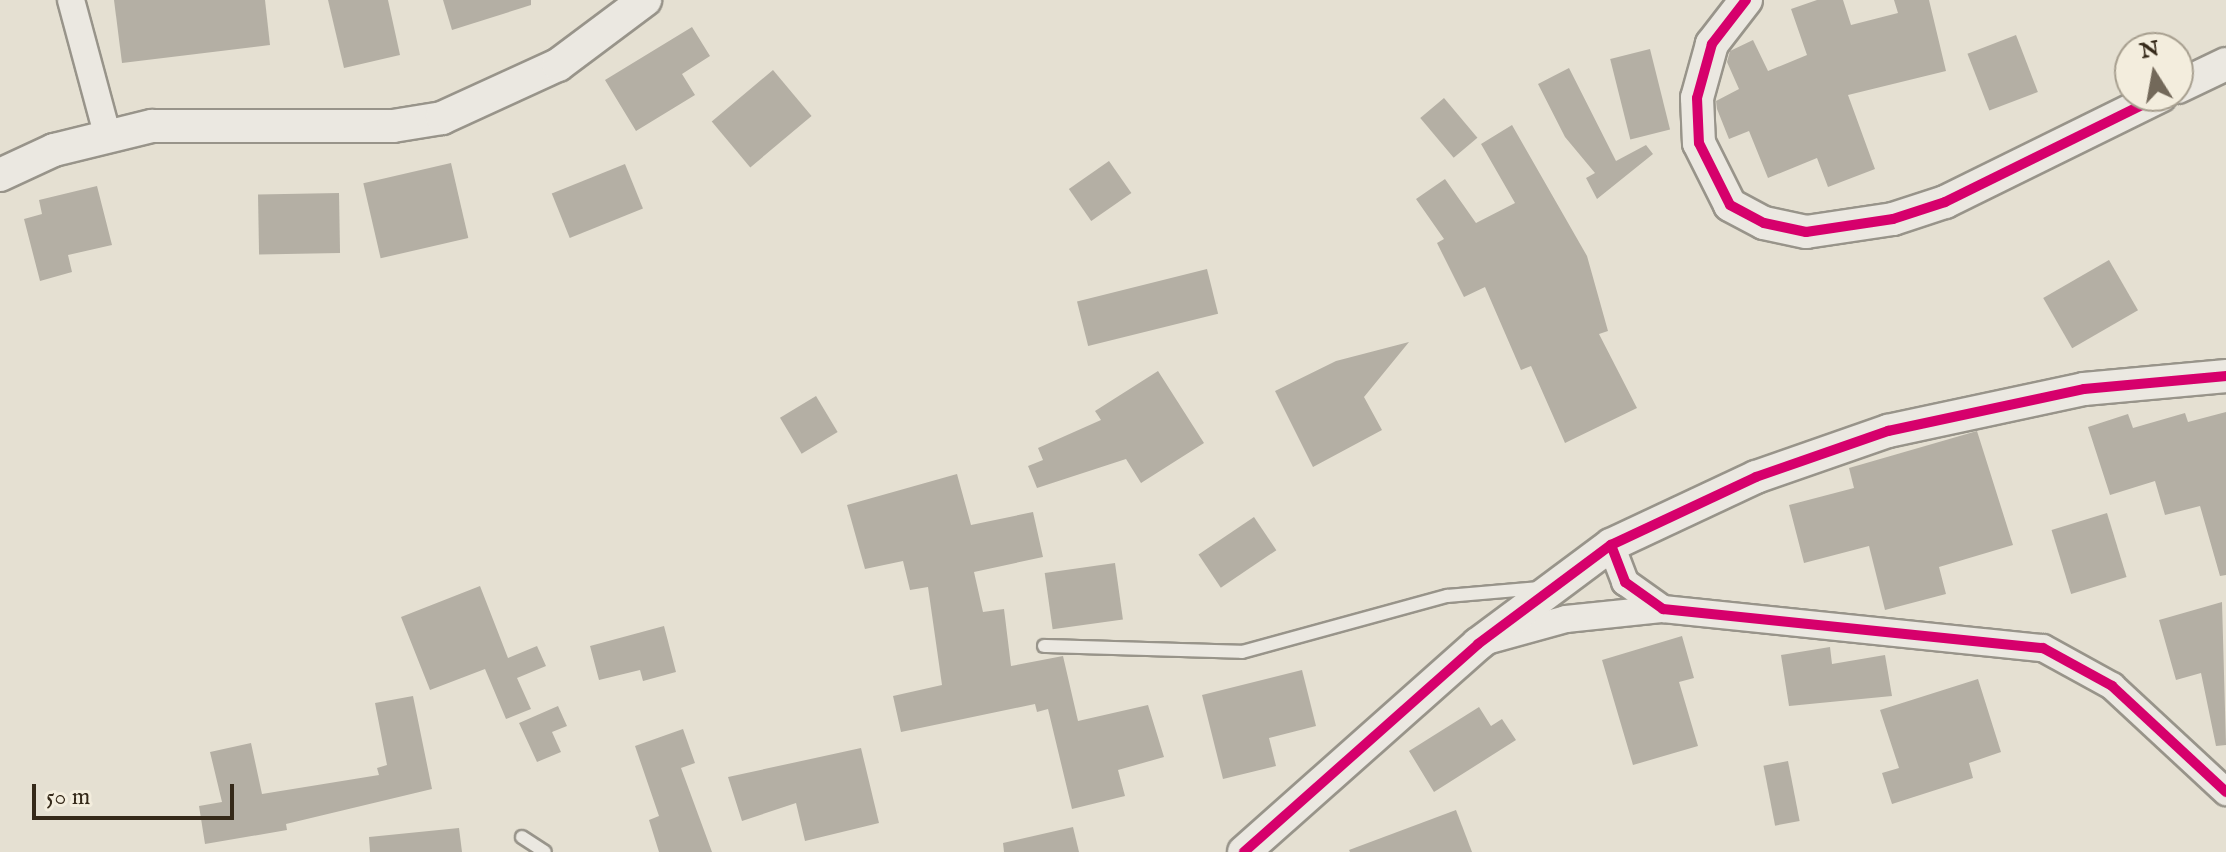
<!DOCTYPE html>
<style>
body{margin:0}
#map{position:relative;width:2226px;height:852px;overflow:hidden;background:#e5e0d2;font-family:"IM FELL English",serif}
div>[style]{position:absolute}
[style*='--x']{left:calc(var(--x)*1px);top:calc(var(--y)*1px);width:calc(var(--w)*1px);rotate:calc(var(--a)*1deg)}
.building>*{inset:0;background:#b4afa4;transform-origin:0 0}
.roads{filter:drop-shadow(2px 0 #98948a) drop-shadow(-2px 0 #98948a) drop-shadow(0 2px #98948a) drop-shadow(0 -2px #98948a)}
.service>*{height:12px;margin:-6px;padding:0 6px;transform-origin:6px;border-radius:6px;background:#ebe8e1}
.minor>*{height:26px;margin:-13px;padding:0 13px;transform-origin:13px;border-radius:13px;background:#ebe8e1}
.tertiary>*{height:32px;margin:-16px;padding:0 16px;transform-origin:16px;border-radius:16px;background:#ebe8e1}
.cycleway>*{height:10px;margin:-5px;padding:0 5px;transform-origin:5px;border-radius:5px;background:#d6006c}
span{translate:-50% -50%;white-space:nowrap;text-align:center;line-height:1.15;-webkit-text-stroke:8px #f3eddd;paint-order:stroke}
.north{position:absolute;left:2114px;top:32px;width:80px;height:80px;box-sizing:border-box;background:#f3eddd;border:2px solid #a79f8f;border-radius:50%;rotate:349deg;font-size:22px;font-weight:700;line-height:32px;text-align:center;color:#352919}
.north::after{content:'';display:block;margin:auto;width:28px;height:36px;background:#73695a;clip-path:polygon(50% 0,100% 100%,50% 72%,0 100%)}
.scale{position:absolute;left:32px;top:784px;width:202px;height:36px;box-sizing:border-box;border:4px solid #352919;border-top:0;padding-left:10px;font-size:24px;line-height:28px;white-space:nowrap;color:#352919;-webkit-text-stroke:6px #f3eddd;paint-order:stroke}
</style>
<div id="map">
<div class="building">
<i style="clip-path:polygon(114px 0,265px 0,270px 45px,122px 63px)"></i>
<i style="clip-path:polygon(328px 0,388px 0,400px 55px,344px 68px)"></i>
<i style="clip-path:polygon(443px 0,531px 0,531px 5px,452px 30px)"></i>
<i style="clip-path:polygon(1817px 0,1843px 0,1851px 25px,1898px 13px,1894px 0,1929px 0,1946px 71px,1848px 95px,1875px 169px,1828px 187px,1817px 158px,1768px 178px,1749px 131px,1729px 139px,1717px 109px,1716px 101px,1739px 89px,1727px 62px,1730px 51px,1753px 40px,1768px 71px,1807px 55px,1791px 9px)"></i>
<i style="clip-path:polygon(692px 27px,710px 56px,682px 74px,695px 95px,636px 131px,605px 80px)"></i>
<i style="left:2016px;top:35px;width:61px;height:52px;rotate:69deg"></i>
<i style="left:1650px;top:49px;width:83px;height:41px;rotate:76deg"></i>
<i style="clip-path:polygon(1569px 68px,1616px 161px,1646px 145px,1653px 154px,1597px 199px,1586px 178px,1595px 173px,1565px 137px,1538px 84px)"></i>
<i style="left:773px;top:70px;width:60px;height:80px;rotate:50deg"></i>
<i style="left:1444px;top:98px;width:52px;height:31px;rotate:50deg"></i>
<i style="clip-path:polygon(1512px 125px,1587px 256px,1608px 331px,1599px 334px,1637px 408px,1565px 443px,1531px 366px,1521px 370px,1485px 287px,1464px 297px,1437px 243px,1444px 239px,1416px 199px,1445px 179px,1476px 223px,1515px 203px,1481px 144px)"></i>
<i style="left:1109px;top:161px;width:39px;height:49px;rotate:55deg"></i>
<i style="left:451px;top:163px;width:77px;height:90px;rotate:77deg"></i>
<i style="left:625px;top:164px;width:48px;height:79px;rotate:68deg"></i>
<i style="clip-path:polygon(97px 186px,112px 245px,68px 255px,72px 272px,40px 281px,24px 219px,42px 214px,39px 200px)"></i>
<i style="left:339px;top:193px;width:60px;height:81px;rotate:89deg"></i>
<i style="left:2109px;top:260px;width:58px;height:76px;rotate:60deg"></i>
<i style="left:1207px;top:269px;width:46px;height:134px;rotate:76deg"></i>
<i style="clip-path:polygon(1409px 342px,1364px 397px,1382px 430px,1313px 467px,1275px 391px,1336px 361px)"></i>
<i style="clip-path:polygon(1158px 371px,1204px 443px,1141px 483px,1126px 459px,1037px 488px,1028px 466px,1043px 460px,1038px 448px,1101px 420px,1095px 411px)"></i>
<i style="left:816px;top:396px;width:42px;height:42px;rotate:59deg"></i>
<i style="clip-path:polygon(2226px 412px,2226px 575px,2220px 576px,2200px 506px,2165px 515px,2155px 481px,2110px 495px,2088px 427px,2128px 414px,2133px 428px,2185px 413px,2188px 422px)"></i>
<i style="clip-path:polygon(1977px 431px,2013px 545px,1939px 567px,1946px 594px,1885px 610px,1869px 546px,1804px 563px,1789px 505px,1854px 488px,1849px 468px)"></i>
<i style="clip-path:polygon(957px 474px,971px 525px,1033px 512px,1043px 557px,974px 572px,983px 612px,1004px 609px,1011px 666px,1063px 656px,1078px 721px,1148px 705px,1164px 757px,1118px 770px,1125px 796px,1072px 809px,1048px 709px,1037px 712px,1035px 704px,901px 732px,893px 696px,942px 685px,928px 587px,910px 590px,903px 561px,865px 569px,847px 505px)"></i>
<i style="left:2107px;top:513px;width:67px;height:58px;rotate:73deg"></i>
<i style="left:1254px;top:517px;width:40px;height:67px;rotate:56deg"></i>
<i style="left:1115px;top:563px;width:57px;height:71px;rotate:82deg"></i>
<i style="clip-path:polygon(480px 586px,508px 658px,537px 646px,546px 666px,517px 678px,531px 709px,506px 719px,485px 669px,430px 690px,401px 617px)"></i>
<i style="clip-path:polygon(2222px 602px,2226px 745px,2216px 746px,2201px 673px,2176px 680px,2159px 620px)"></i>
<i style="clip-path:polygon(664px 626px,676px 672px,643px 681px,640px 670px,599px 680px,590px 646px)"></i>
<i style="clip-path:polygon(1682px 636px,1694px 678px,1679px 682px,1698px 746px,1633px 765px,1602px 660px)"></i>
<i style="clip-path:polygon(1830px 647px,1832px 664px,1885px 655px,1892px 696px,1789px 706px,1781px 655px)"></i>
<i style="clip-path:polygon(1302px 670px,1316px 726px,1269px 738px,1276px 766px,1223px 779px,1202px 695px)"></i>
<i style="clip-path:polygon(1978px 679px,2001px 752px,1969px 763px,1973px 778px,1892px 804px,1882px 773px,1899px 768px,1880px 710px)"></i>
<i style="clip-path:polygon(413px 696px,432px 789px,286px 824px,287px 830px,205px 844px,199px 806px,222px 802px,210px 752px,251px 743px,262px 794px,379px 775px,377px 768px,387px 765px,375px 703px)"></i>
<i style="clip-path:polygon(558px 706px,567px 726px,552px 732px,561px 752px,537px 762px,519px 723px)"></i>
<i style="clip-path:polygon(1479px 707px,1491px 726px,1502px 719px,1516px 740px,1434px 792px,1409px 751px)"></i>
<i style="clip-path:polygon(683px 729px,695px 763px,681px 768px,712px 852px,659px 852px,649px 820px,659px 816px,635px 746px)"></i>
<i style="clip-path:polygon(861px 748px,879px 823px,805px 841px,796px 803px,742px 821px,728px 777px)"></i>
<i style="left:1788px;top:761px;width:61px;height:25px;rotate:79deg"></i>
<i style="clip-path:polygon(1456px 810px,1472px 852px,1350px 852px,1349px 850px)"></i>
<i style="clip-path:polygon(1073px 827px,1079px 852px,1004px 852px,1003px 843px)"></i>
<i style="clip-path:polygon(459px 828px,462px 852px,370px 852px,369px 837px)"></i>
</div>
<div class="roads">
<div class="service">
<i style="--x:1044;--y:646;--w:198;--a:1.7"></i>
<i style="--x:1242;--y:652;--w:213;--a:-15.3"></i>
<i style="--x:1447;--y:596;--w:93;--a:-4.9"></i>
<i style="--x:522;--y:837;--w:27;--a:33"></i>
</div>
<div class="minor">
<i style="--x:71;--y:0;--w:138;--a:74.9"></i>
<i style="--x:1611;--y:545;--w:40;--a:69"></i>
<i style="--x:1625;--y:582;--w:47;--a:35.4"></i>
<i style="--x:1663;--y:609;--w:382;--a:5.9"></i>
<i style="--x:2043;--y:648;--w:79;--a:28.8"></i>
<i style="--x:2112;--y:686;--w:156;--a:42.9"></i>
<i style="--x:1490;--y:640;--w:79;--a:-15.4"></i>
<i style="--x:1566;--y:619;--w:98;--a:-5.9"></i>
</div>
<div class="tertiary">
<i style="--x:1746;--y:0;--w:56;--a:127.7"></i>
<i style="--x:1712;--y:44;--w:56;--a:105.5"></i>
<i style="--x:1697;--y:98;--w:45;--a:87.5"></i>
<i style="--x:1699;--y:143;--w:69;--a:63.4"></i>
<i style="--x:1730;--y:205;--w:38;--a:28"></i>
<i style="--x:1764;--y:223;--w:43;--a:12.1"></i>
<i style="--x:1806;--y:232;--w:88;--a:-8.5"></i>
<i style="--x:1893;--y:219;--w:55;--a:-18.1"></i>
<i style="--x:1945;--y:202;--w:240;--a:-26.2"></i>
<i style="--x:2178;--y:87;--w:53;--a:-25.6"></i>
<i style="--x:0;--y:175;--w:60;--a:-24.8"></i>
<i style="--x:54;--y:150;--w:101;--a:-13.8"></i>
<i style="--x:152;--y:126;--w:241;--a:0"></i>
<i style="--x:393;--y:126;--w:50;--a:-9.3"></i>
<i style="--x:442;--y:118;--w:128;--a:-24.6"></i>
<i style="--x:558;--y:65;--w:109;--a:-36.8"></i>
<i style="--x:1244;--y:852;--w:313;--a:-41.6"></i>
<i style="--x:1478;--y:644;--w:166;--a:-36.7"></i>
<i style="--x:1611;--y:545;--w:160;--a:-25.1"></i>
<i style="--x:1756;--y:477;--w:140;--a:-19.2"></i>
<i style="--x:1888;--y:431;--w:200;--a:-12.1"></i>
<i style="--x:2084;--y:389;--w:143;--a:-5.2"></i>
</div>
</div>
<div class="cycleway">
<i style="--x:1746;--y:0;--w:56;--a:127.7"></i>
<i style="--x:1712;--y:44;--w:56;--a:105.5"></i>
<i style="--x:1697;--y:98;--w:45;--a:87.5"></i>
<i style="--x:1699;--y:143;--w:69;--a:63.4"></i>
<i style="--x:1730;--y:205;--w:38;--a:28"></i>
<i style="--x:1764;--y:223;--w:43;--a:12.1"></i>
<i style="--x:1806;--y:232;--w:88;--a:-8.5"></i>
<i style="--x:1893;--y:219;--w:55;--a:-18.1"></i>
<i style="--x:1945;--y:202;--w:240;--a:-26.2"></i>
<i style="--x:1611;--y:545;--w:40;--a:69"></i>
<i style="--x:1625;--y:582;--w:47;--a:35.4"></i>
<i style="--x:1663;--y:609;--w:382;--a:5.9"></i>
<i style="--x:2043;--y:648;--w:79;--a:28.8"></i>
<i style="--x:2112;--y:686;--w:156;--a:42.9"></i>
<i style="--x:1244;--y:852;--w:313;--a:-41.6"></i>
<i style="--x:1478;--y:644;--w:166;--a:-36.7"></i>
<i style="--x:1611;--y:545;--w:160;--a:-25.1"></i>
<i style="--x:1756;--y:477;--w:140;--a:-19.2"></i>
<i style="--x:1888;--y:431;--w:200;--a:-12.1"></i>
<i style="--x:2084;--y:389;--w:143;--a:-5.2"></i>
</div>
<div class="north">N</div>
<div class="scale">50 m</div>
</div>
